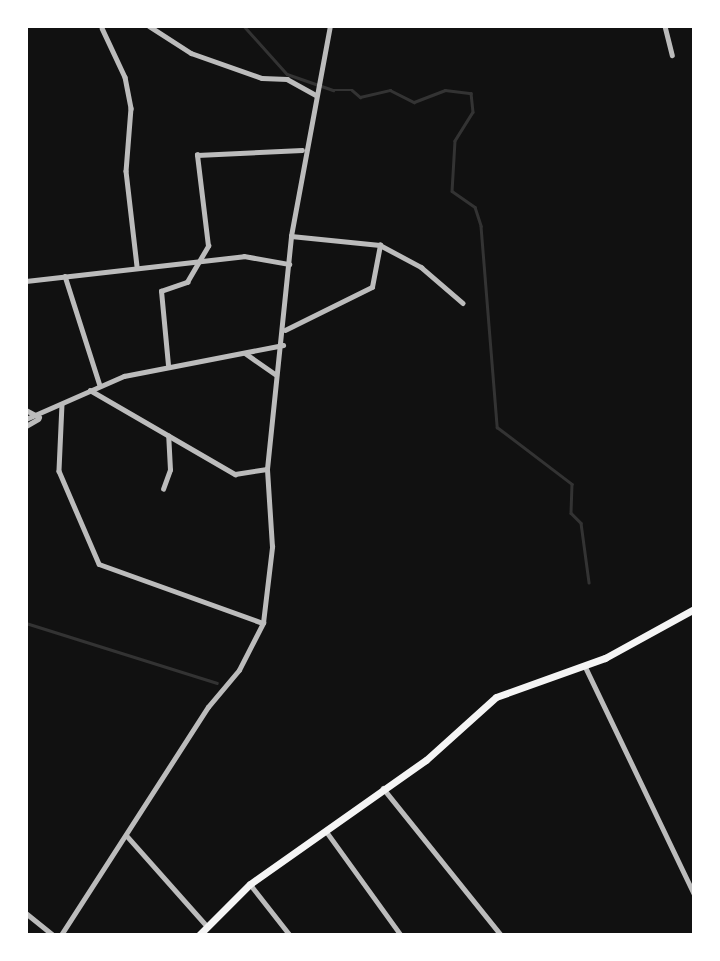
<!DOCTYPE html>
<style>
body{margin:0}
#map{position:relative;width:720px;height:961px;overflow:hidden;background:#111;font-family:"Fira Sans Condensed",sans-serif}
div>[style]{position:absolute}
[style*='--x']{left:calc(var(--x)*1px);top:calc(var(--y)*1px);width:calc(var(--w)*1px);rotate:calc(var(--a)*1deg)}
.stream>*{height:2.5px;margin:-1.25px;padding:0 1.25px;transform-origin:1.25px;border-radius:1.25px;background:#333}
.minor>*{height:4.5px;margin:-2.25px;padding:0 2.25px;transform-origin:2.25px;border-radius:2.25px;background:#bcbcbc}
.primary>*{height:7px;margin:-3.5px;padding:0 3.5px;transform-origin:3.5px;border-radius:3.5px;background:#f5f5f5}
span{translate:-50% -50%;white-space:nowrap;text-align:center;line-height:1.15;-webkit-text-stroke:5px #fff;paint-order:stroke}
.frame{position:absolute;inset:0;border:28px solid #fff;pointer-events:none}
</style>
<div id="map">
<div class="stream">
<i style="--x:244;--y:26;--w:64;--a:48.1"></i>
<i style="--x:287;--y:74;--w:49;--a:19.2"></i>
<i style="--x:333;--y:90;--w:19;--a:0"></i>
<i style="--x:352;--y:90;--w:11;--a:41"></i>
<i style="--x:360;--y:97;--w:31;--a:-13"></i>
<i style="--x:390;--y:90;--w:27;--a:27"></i>
<i style="--x:414;--y:102;--w:33;--a:-21"></i>
<i style="--x:445;--y:90;--w:26;--a:7"></i>
<i style="--x:471;--y:93;--w:19;--a:84"></i>
<i style="--x:473;--y:112;--w:34;--a:122"></i>
<i style="--x:455;--y:141;--w:50;--a:93.4"></i>
<i style="--x:452;--y:191;--w:28;--a:35"></i>
<i style="--x:475;--y:207;--w:20;--a:72"></i>
<i style="--x:481;--y:226;--w:202;--a:85.4"></i>
<i style="--x:497;--y:427;--w:94;--a:37.2"></i>
<i style="--x:572;--y:484;--w:29;--a:92"></i>
<i style="--x:571;--y:513;--w:14;--a:45"></i>
<i style="--x:581;--y:523;--w:60;--a:82.3"></i>
<i style="--x:26;--y:623;--w:200;--a:17.4"></i>
</div>
<div class="minor">
<i style="--x:149;--y:26;--w:50;--a:32.7"></i>
<i style="--x:191;--y:53;--w:75;--a:19.4"></i>
<i style="--x:262;--y:78;--w:25;--a:2"></i>
<i style="--x:287;--y:79;--w:33;--a:29"></i>
<i style="--x:665;--y:26;--w:30;--a:76"></i>
<i style="--x:102;--y:28;--w:54;--a:64.9"></i>
<i style="--x:125;--y:77;--w:32;--a:79"></i>
<i style="--x:131;--y:108;--w:63;--a:94.5"></i>
<i style="--x:126;--y:171;--w:96;--a:83.4"></i>
<i style="--x:291;--y:236;--w:89;--a:5.8"></i>
<i style="--x:380;--y:245;--w:47;--a:28.2"></i>
<i style="--x:421;--y:267;--w:55;--a:40.6"></i>
<i style="--x:65;--y:276;--w:115;--a:72.3"></i>
<i style="--x:26;--y:281;--w:219;--a:-6.5"></i>
<i style="--x:244;--y:256;--w:46;--a:10.1"></i>
<i style="--x:285;--y:330;--w:97;--a:-26.3"></i>
<i style="--x:372;--y:287;--w:43;--a:-79.2"></i>
<i style="--x:245;--y:353;--w:38;--a:35"></i>
<i style="--x:168;--y:365;--w:74;--a:-95.4"></i>
<i style="--x:161;--y:291;--w:28;--a:-19"></i>
<i style="--x:187;--y:282;--w:42;--a:-59.7"></i>
<i style="--x:208;--y:246;--w:92;--a:-96.9"></i>
<i style="--x:197;--y:155;--w:105;--a:-2.7"></i>
<i style="--x:90;--y:390;--w:168;--a:30.1"></i>
<i style="--x:235;--y:474;--w:32;--a:-9"></i>
<i style="--x:62;--y:404;--w:67;--a:92.6"></i>
<i style="--x:59;--y:471;--w:101;--a:66.7"></i>
<i style="--x:99;--y:564;--w:174;--a:19.8"></i>
<i style="--x:26;--y:410;--w:15;--a:28"></i>
<i style="--x:26;--y:419;--w:107;--a:-23.7"></i>
<i style="--x:124;--y:376;--w:162;--a:-11"></i>
<i style="--x:26;--y:426;--w:14;--a:-30"></i>
<i style="--x:163;--y:489;--w:20;--a:-70"></i>
<i style="--x:170;--y:470;--w:34;--a:-93"></i>
<i style="--x:585;--y:666;--w:253;--a:64.4"></i>
<i style="--x:383;--y:788;--w:189;--a:51.2"></i>
<i style="--x:326;--y:831;--w:128;--a:54.2"></i>
<i style="--x:127;--y:836;--w:120;--a:48.4"></i>
<i style="--x:250;--y:884;--w:65;--a:51.9"></i>
<i style="--x:26;--y:913;--w:35;--a:39"></i>
<i style="--x:61;--y:935;--w:271;--a:-57.2"></i>
<i style="--x:208;--y:707;--w:48;--a:-50"></i>
<i style="--x:239;--y:670;--w:53;--a:-62.9"></i>
<i style="--x:263;--y:623;--w:77;--a:-83.2"></i>
<i style="--x:272;--y:547;--w:78;--a:-93.7"></i>
<i style="--x:267;--y:469;--w:234;--a:-84.1"></i>
<i style="--x:291;--y:236;--w:214;--a:-79.5"></i>
</div>
<div class="primary">
<i style="--x:199;--y:935;--w:72;--a:-45"></i>
<i style="--x:250;--y:884;--w:215;--a:-35.2"></i>
<i style="--x:426;--y:760;--w:94;--a:-42"></i>
<i style="--x:496;--y:697;--w:116;--a:-19.7"></i>
<i style="--x:605;--y:658;--w:102;--a:-28.8"></i>
</div>
<div class="frame"></div>
</div>
